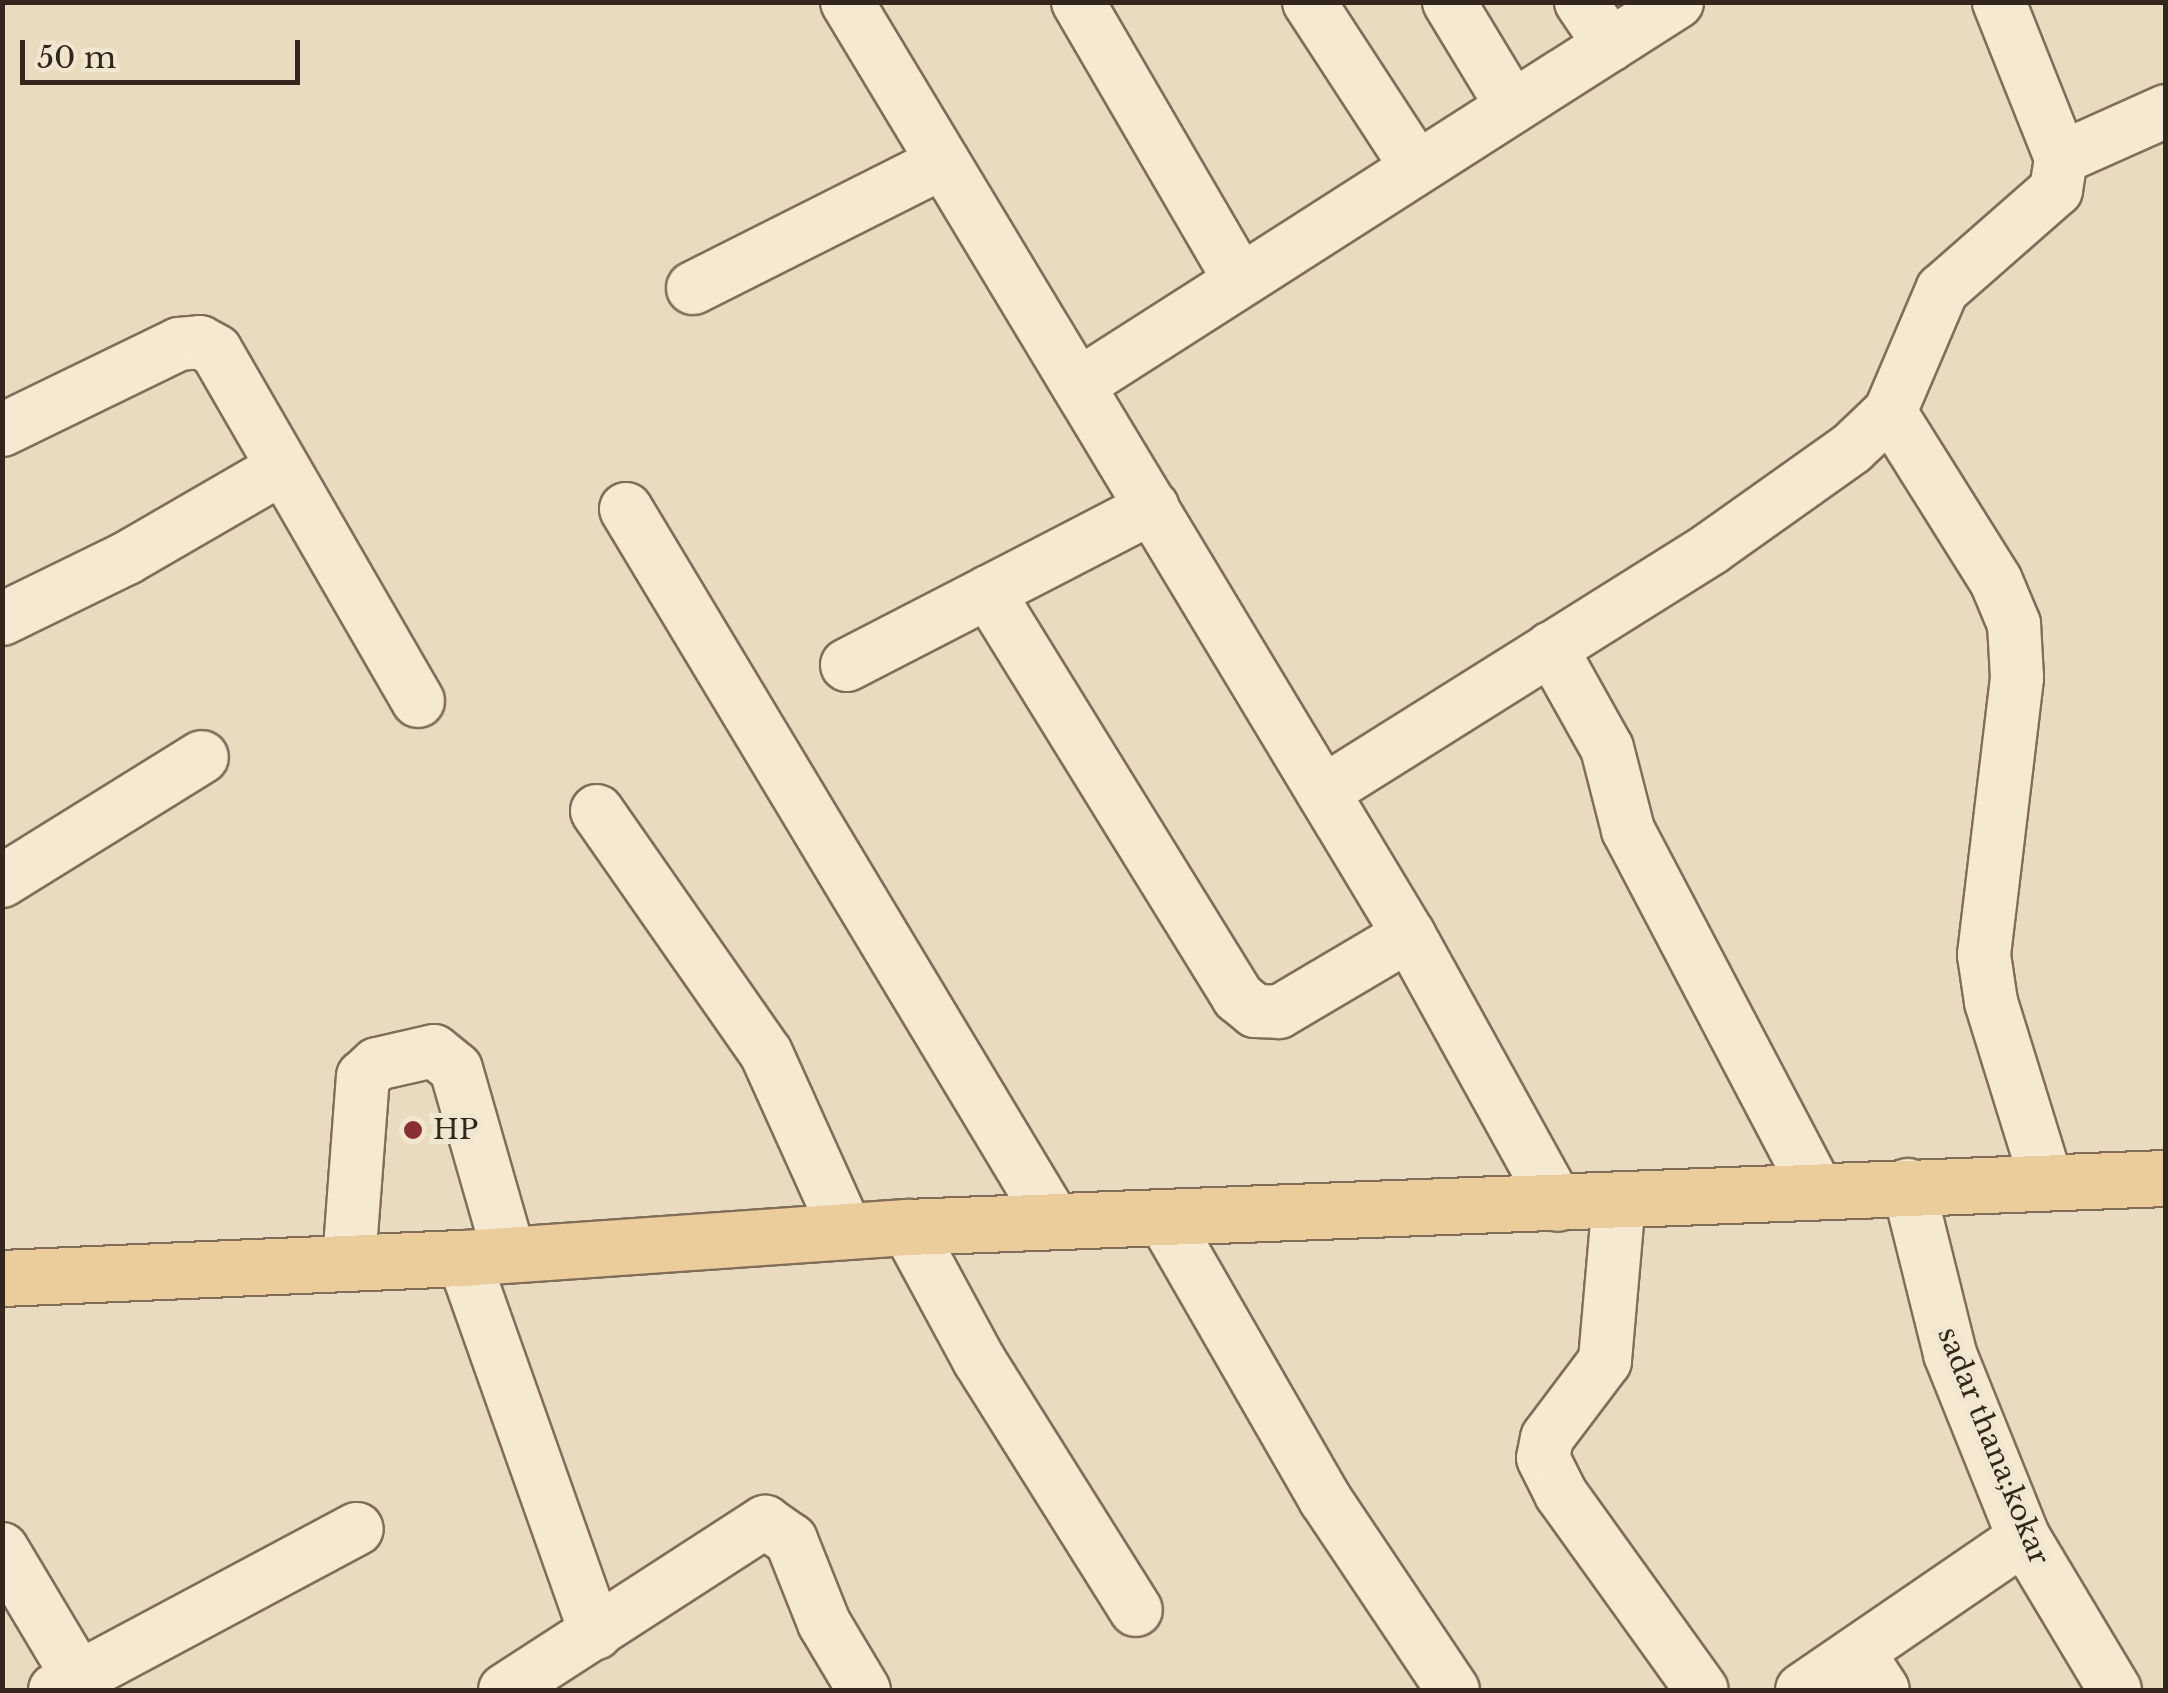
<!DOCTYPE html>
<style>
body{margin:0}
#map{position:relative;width:2168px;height:1693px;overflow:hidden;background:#e9dbc0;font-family:"Libre Baskerville",serif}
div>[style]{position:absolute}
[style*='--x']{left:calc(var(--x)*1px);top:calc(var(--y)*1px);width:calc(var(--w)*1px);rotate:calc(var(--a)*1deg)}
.roads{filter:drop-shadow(2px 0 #816d5a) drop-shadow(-2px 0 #816d5a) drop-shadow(0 2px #816d5a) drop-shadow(0 -2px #816d5a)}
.minor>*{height:52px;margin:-26px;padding:0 26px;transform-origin:26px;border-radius:26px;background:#f5e9d2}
.major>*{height:55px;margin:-27.5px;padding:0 27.5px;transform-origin:27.5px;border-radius:27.5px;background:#eacd9b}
.dots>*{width:28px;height:28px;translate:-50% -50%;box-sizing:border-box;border:5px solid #f1e6cf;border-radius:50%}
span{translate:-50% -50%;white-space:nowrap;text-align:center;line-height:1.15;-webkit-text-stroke:10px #f1e6cf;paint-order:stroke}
.poi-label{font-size:28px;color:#32261d}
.left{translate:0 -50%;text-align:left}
.street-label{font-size:28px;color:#32261d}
.frame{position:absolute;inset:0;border:5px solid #32261d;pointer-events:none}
.scale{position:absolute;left:20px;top:40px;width:280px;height:45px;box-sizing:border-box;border:5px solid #32261d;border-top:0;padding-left:12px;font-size:30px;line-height:35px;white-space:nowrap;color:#32261d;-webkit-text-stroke:8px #f1e6cf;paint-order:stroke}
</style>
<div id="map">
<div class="roads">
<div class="minor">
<i style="--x:847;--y:2;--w:1089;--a:58.94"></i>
<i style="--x:1409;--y:935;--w:308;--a:61.1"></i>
<i style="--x:1078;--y:2;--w:322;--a:59.8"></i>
<i style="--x:1309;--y:2;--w:196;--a:56.9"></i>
<i style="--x:1449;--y:2;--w:122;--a:58.8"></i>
<i style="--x:1581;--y:2;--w:52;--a:56"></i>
<i style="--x:2061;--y:158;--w:115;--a:-24.1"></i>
<i style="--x:693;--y:288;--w:280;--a:-26.7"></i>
<i style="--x:1078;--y:385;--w:711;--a:-32.59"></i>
<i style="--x:1890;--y:412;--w:199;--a:57.9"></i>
<i style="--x:1996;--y:581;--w:47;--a:67.3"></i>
<i style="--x:2014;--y:624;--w:54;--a:86.8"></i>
<i style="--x:2017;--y:678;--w:279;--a:96.8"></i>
<i style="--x:1984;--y:955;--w:48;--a:81.5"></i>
<i style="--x:1991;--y:1002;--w:189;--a:72.8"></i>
<i style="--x:2;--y:430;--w:197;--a:-25.9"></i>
<i style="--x:179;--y:344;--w:21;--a:-5"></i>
<i style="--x:200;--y:342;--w:18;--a:29"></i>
<i style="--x:216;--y:351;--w:404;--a:60"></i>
<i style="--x:626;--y:509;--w:831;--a:58.99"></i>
<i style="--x:988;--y:592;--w:476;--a:58.3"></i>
<i style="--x:1238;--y:997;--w:22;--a:39"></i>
<i style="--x:1255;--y:1011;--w:24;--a:2"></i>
<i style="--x:1279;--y:1012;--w:151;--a:-30.6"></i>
<i style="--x:2;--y:619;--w:139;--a:-26"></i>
<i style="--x:127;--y:558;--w:179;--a:-30.1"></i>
<i style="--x:1551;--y:648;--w:115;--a:60.8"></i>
<i style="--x:1607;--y:748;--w:85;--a:75.6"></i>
<i style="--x:1628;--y:830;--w:407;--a:62.3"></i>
<i style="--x:847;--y:665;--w:344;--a:-27.3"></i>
<i style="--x:1323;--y:792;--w:457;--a:-32.1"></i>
<i style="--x:1710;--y:549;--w:174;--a:-35.4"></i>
<i style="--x:1852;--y:448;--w:52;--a:-43.5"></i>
<i style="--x:1890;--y:412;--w:133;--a:-66.9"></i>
<i style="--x:1942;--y:290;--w:152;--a:-41.3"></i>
<i style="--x:2056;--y:190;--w:32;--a:-81"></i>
<i style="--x:2061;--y:158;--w:168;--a:-111.7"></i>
<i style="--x:597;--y:811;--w:295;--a:55.1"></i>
<i style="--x:766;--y:1053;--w:194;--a:65.7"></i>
<i style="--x:2;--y:881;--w:235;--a:-31.8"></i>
<i style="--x:1908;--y:1185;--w:174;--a:76"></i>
<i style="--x:1950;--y:1354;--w:198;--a:68.1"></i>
<i style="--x:2024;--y:1538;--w:177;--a:59.1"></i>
<i style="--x:1619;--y:1200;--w:162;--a:95"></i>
<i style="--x:1605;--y:1361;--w:96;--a:127"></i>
<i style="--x:1547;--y:1438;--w:20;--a:101"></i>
<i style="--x:1543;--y:1458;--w:40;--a:63.4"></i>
<i style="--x:1561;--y:1494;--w:241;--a:54.3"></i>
<i style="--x:1164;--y:1219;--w:323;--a:60.1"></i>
<i style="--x:1325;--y:1499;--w:230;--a:56.2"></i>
<i style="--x:907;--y:1227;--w:151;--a:61.6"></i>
<i style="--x:979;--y:1360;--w:295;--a:57.9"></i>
<i style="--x:463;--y:1258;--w:398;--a:70.5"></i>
<i style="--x:349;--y:1262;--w:186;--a:-85.7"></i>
<i style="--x:363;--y:1077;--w:19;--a:-43"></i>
<i style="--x:377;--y:1064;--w:58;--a:-12.8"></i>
<i style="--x:434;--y:1051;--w:28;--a:39"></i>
<i style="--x:456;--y:1069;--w:192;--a:74"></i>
<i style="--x:2;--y:1549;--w:164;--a:59.2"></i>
<i style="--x:1858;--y:1652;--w:45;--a:56.7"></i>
<i style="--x:55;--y:1690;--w:342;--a:-28.1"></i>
<i style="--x:505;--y:1690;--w:310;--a:-32.9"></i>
<i style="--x:765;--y:1522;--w:32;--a:35"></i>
<i style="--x:791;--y:1540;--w:89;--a:68.3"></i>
<i style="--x:824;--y:1623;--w:78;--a:59.2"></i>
<i style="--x:1802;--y:1690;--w:269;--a:-34.4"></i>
</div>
<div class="major">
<i style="--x:2;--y:1278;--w:461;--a:-2.5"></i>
<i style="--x:463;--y:1258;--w:445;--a:-4"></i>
<i style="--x:907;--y:1227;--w:1260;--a:-2.23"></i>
</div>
</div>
<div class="dots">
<i style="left:413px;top:1130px;background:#8a2f34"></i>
</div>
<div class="poi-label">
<span class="left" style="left:433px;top:1130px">HP</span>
</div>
<div class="street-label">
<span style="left:1993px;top:1446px;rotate:68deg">sadar thana;kokar</span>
</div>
<div class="frame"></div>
<div class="scale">50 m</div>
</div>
